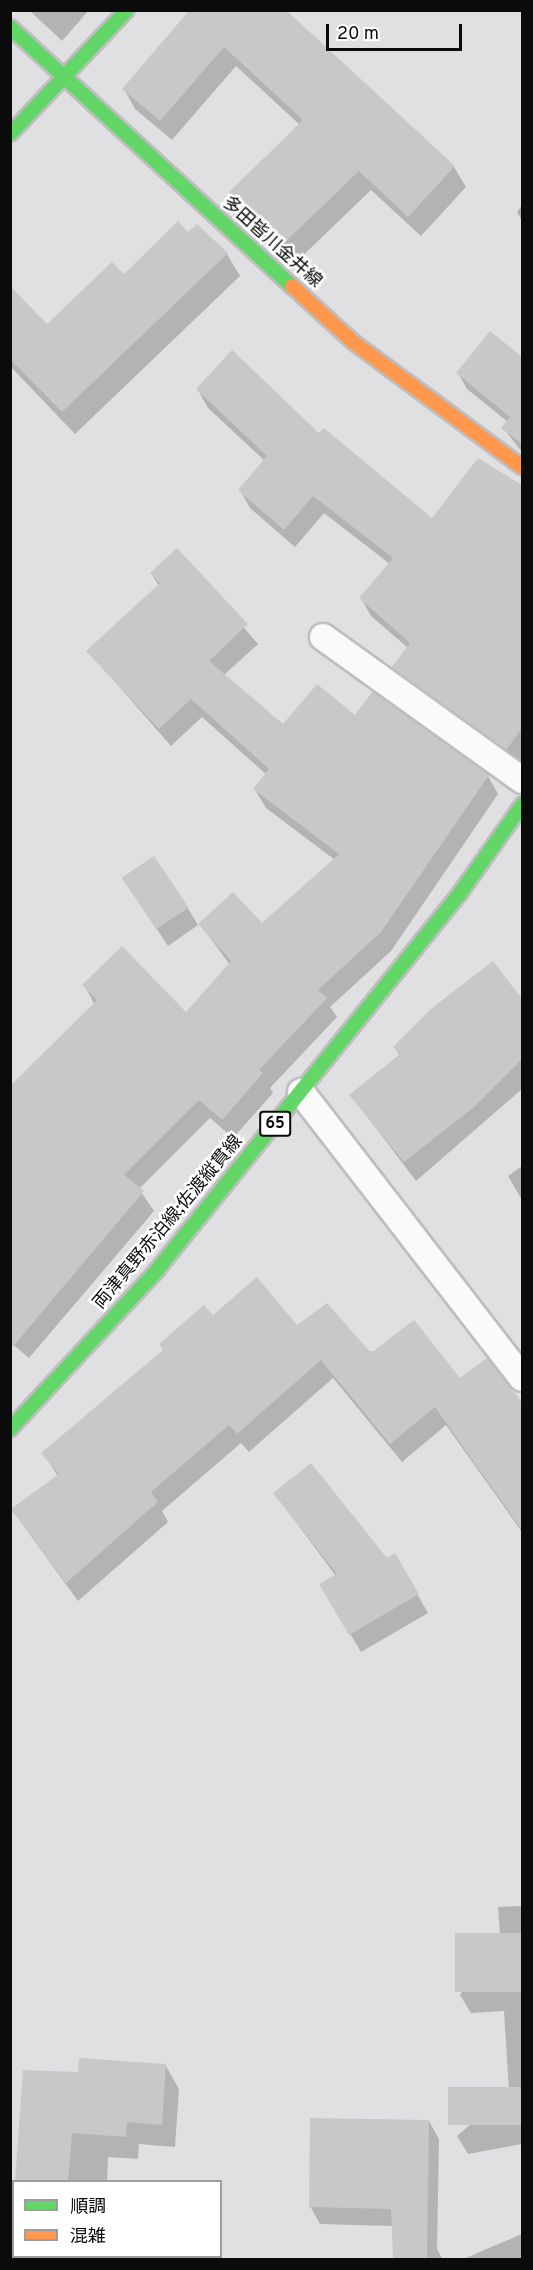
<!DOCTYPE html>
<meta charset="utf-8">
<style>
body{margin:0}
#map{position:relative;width:533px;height:2270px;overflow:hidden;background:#e0e0e2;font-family:Overpass,"Noto Sans JP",sans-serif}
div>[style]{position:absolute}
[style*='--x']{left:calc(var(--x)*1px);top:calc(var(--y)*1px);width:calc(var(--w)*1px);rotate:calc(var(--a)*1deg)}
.shadow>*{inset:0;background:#0003}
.building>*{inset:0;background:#c8c8c9;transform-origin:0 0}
.roads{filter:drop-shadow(2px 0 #bebec0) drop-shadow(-2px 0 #bebec0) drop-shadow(0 2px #bebec0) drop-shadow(0 -2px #bebec0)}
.lane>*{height:26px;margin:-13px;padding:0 13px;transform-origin:13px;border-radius:13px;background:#fafafb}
.fast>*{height:14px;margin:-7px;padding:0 7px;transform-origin:7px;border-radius:7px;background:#63d668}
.slow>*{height:14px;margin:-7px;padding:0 7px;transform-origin:7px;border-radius:7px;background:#ff974d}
span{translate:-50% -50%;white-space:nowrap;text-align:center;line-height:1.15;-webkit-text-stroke:5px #fff;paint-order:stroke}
.shield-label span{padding:2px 4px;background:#fff;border:2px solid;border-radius:4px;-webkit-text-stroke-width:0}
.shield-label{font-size:16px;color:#0b0b0c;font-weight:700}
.street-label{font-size:18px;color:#0b0b0c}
.frame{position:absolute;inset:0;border:12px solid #0b0b0c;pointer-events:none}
.legend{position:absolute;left:12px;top:2180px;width:210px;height:78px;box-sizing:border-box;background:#fff;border:2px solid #9d9d9e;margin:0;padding:8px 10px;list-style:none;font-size:18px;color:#0b0b0c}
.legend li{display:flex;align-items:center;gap:12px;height:30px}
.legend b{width:30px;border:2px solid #9d9d9e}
.scale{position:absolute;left:326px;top:24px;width:136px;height:27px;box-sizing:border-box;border:3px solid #0b0b0c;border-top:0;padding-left:8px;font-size:18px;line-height:21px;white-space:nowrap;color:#0b0b0c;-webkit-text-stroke:4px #fff;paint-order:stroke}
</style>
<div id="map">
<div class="shadow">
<i style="clip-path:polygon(29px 10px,89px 10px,62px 41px)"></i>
<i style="clip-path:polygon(192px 10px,454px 167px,466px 187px,421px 236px,371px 190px,291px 267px,237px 218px,225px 198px,300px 125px,236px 66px,172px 140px,135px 109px,124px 89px)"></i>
<i style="clip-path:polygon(522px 205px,522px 221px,517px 212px)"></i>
<i style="clip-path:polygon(188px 234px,227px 254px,240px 276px,75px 434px,10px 366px,10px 288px,47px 326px)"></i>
<i style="clip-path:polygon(491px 333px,522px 359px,522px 452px,503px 428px,508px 422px,467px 389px,458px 373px)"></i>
<i style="clip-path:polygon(198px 390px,320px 435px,432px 520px,513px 485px,522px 500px,522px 760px,517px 768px,404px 686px,393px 668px,408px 648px,371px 616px,361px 598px,390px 564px,324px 513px,295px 547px,250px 508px,240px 490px,265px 461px,208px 408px)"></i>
<i style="clip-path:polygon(177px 550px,258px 644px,224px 675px,284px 726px,355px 717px,488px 776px,498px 794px,391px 951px,330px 1007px,337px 1017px,270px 1088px,273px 1093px,233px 1138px,210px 1118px,139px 1189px,154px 1211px,29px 1358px,10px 1342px,95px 1005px,84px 985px,186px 1014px,230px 965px,200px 924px,261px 925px,335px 860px,266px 808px,255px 790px,267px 775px,202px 717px,171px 746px,88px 651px,159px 586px,151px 573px)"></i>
<i style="clip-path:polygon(124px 879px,187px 907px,198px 925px,168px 946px)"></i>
<i style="clip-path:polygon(516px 993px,522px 1005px,522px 1089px,416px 1181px,351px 1095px,400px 1056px,395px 1048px)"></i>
<i style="clip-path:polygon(522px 1166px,522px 1200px,508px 1176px)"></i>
<i style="clip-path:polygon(212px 1317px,296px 1327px,459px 1380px,487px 1360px,522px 1408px,522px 1532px,446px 1425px,402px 1462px,333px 1378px,249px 1452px,241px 1443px,162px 1511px,168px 1522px,78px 1601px,12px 1510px,58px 1476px,43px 1453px)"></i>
<i style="clip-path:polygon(275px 1494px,386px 1560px,395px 1555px,428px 1613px,361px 1652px,321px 1584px,336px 1576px)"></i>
<i style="clip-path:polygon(522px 1906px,522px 2144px,468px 2154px,457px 2136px,509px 2091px,504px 2011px,471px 2013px,460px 1995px,500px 1936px,498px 1907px)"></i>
<i style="clip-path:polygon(166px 2066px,179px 2089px,175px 2147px,139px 2144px,138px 2159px,108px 2157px,107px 2182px,17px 2182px,22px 2103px)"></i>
<i style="clip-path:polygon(429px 2121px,439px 2139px,437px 2249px,443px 2260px,394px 2260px,393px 2226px,320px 2224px,310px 2206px)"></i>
<i style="clip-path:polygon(522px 2234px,522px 2260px,461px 2260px)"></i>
</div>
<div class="building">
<i style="clip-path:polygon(184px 10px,286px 10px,455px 166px,408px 217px,359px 171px,279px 248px,223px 198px,303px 120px,224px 47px,160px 121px,122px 89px,187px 13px)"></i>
<i style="clip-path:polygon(178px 221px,188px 232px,197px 224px,228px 253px,62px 412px,10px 359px,10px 286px,47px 324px,112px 262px,124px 274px)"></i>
<i style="clip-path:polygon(490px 331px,522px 357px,522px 444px,501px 428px,510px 417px,456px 373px)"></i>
<i style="clip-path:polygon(232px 350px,319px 433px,324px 428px,432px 518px,478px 458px,522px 485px,522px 728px,506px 750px,391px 668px,410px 643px,359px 598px,393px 558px,313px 496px,284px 530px,238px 490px,267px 456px,196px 389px)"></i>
<i style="clip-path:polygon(177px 548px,248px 624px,209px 661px,283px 724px,317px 684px,355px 715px,373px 691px,489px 775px,381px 932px,318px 990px,327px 998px,259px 1070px,263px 1073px,222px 1120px,199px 1100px,124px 1175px,144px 1191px,10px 1350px,10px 1086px,97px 1000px,82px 985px,122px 946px,186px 1012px,231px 961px,198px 924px,233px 892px,262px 923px,339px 854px,253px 789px,269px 769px,191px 699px,159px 729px,86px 651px,160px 583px,150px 573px)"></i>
<i style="left:154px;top:856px;width:62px;height:39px;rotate:56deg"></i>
<i style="clip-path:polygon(493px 961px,522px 999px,522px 1059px,474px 1107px,404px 1162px,349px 1095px,400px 1054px,393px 1047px,432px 1008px)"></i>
<i style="clip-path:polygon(257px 1277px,297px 1325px,327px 1303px,371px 1353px,414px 1320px,460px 1378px,487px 1358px,522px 1402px,522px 1530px,435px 1407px,390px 1444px,321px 1360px,237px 1434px,229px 1425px,151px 1492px,158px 1502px,66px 1583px,11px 1509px,59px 1474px,41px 1453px,163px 1350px,159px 1344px,204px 1305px,213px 1315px)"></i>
<i style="clip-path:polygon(311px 1463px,387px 1558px,395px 1553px,419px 1594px,349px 1635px,319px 1584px,337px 1574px,273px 1493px)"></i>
<i style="left:522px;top:1933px;width:59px;height:67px;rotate:90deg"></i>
<i style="clip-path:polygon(79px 2058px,166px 2064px,162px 2125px,127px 2122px,126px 2137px,72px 2133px,68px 2181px,15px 2181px,23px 2070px,78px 2072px)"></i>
<i style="left:522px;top:2087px;width:38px;height:74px;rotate:90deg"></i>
<i style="clip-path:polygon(310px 2118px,429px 2120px,427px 2259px,393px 2259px,391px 2209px,309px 2207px)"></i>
</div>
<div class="roads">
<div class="lane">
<i style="--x:323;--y:637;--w:245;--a:35.7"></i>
<i style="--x:301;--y:1092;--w:361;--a:52.3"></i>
</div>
<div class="fast">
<i style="--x:10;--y:27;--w:383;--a:42.6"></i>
<i style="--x:10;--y:134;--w:170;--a:-46.7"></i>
<i style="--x:10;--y:1429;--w:217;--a:-47.2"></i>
<i style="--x:157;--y:1270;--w:484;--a:-51.2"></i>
<i style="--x:460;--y:893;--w:108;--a:-54.8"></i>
</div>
<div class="slow">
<i style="--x:292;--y:286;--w:81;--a:42.5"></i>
<i style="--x:352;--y:341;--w:212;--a:36.5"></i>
</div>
</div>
<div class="shield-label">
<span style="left:275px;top:1124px">65</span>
</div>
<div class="street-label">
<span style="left:271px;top:243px;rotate:42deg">多田皆川金井線</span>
<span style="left:169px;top:1223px;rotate:-50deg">両津真野赤泊線;佐渡縦貫線</span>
</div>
<div class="frame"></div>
<ul class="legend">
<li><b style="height:8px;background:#63d668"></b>順調</li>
<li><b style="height:8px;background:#ff974d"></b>混雑</li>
</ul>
<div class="scale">20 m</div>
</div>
